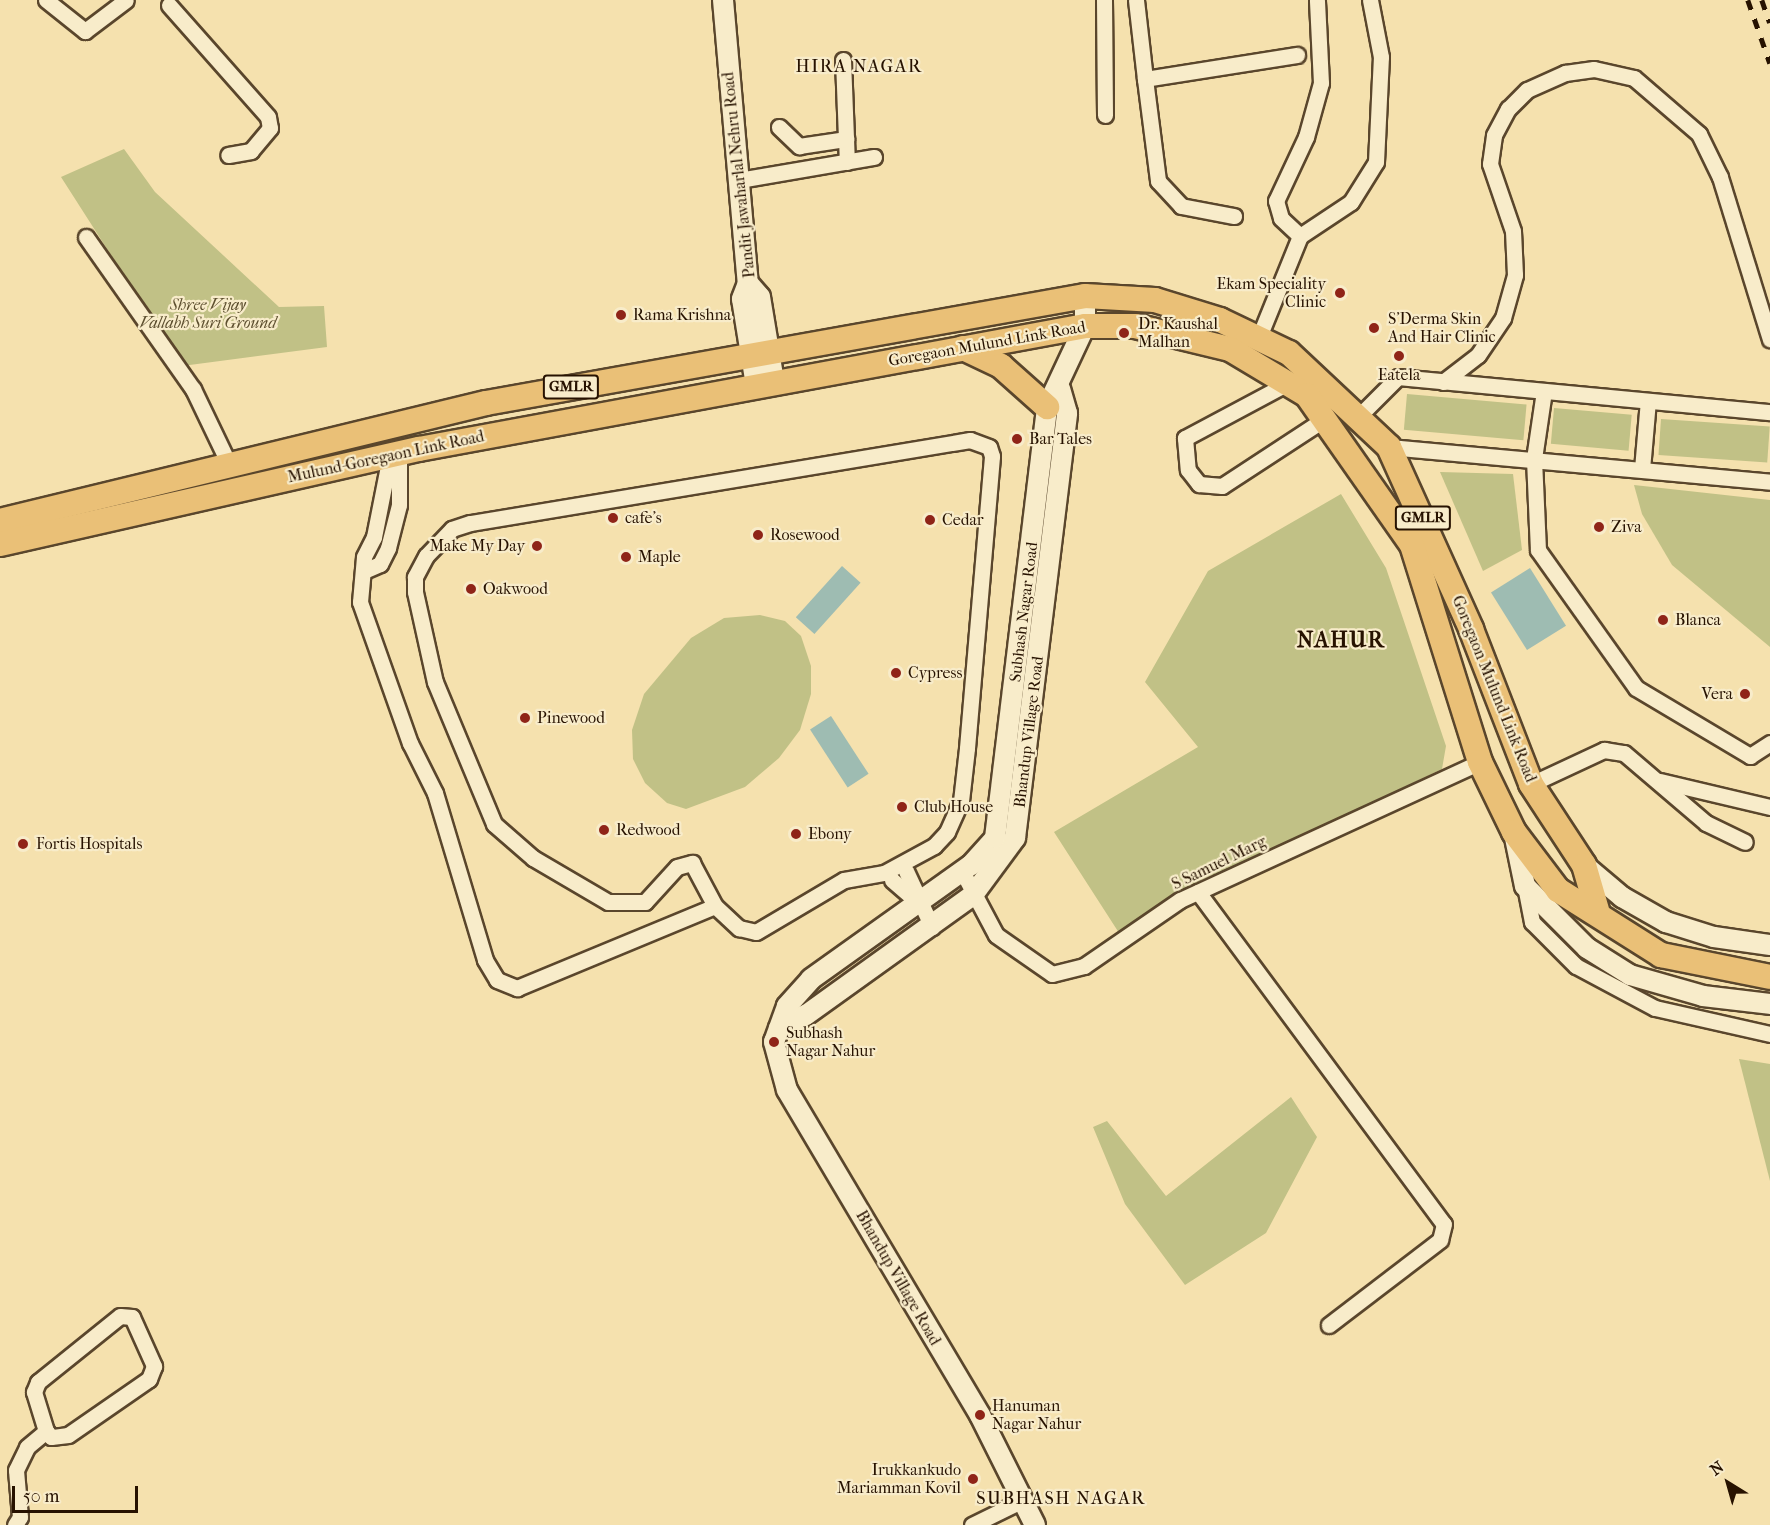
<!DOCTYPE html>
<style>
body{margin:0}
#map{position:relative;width:1770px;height:1525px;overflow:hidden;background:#f5e1ae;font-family:"IM FELL French Canon",serif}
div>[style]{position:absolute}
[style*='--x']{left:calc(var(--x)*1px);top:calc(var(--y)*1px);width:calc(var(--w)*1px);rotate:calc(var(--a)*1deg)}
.green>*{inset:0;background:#c1c186;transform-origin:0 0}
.water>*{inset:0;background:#9ebcb2;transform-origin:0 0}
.roads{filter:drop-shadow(2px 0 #5a462c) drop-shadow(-2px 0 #5a462c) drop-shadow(0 2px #5a462c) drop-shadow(0 -2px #5a462c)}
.minor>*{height:15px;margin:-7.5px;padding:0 7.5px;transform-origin:7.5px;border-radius:7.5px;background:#f8ecca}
.tertiary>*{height:20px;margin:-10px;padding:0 10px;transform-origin:10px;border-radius:10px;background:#f8ecca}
.primary>*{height:24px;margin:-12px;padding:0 12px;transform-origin:12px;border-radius:12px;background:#eac077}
.rail>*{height:4.5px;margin-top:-2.25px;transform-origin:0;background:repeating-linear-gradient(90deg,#271200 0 10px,transparent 0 20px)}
.dots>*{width:16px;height:16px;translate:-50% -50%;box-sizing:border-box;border:3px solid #f8ecca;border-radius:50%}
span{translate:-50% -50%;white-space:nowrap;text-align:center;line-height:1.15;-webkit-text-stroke:4.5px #f8ecca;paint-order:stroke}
.shield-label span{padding:2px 4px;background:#f8ecca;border:2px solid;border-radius:4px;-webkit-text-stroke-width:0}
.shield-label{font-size:15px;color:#271200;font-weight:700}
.street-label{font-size:16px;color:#271200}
.poi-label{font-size:16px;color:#271200}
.right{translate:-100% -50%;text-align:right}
.left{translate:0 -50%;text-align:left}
.park-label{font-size:16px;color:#5d4f2f;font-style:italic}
.neighbourhood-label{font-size:18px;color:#271200;letter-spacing:1.5px}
.district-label{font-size:22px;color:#271200;font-weight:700;letter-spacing:1.5px}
.north{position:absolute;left:1698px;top:1453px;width:60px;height:60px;-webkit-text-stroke:4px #f8ecca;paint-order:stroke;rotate:323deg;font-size:16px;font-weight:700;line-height:24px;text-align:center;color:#271200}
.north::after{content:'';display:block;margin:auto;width:21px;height:27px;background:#271200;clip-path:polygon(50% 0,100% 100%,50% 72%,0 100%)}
.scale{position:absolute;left:12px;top:1486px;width:126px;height:27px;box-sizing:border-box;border:3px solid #271200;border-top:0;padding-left:8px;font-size:18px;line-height:21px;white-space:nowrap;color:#271200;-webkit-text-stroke:4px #f8ecca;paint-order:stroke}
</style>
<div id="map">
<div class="green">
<i style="clip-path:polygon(124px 149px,155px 192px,279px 307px,324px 306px,327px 347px,182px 366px,61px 177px)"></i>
<i style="left:1407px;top:394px;width:120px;height:36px;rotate:5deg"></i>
<i style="left:1554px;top:408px;width:78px;height:36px;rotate:5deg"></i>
<i style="left:1661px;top:419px;width:109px;height:36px;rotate:4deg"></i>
<i style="clip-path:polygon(1440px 472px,1513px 474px,1522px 550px,1483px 571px)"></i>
<i style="clip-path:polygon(1634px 485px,1770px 500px,1770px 647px,1672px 565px,1642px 514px)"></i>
<i style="clip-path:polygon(1341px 494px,1386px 568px,1446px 746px,1442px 769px,1188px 890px,1121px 936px,1054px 832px,1198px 747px,1145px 682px,1208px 571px)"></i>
<i style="clip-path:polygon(760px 615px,785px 621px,801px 636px,811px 666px,811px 694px,800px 730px,779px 758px,745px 787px,686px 809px,667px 803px,645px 783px,633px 759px,632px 730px,644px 694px,691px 638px,724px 618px)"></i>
<i style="clip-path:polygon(1739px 1059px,1770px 1064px,1770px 1181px)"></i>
<i style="clip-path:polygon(1291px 1097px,1317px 1137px,1266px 1233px,1185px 1285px,1125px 1204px,1093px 1127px,1107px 1121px,1166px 1196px)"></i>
</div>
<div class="water">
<i style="left:842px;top:566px;width:25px;height:69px;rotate:42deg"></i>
<i style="left:1530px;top:568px;width:68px;height:46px;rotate:58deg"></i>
<i style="left:831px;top:716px;width:69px;height:25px;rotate:57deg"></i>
</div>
<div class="roads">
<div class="minor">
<i style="--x:46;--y:0;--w:50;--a:38.5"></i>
<i style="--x:85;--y:31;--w:51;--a:-37.1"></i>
<i style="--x:1104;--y:0;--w:115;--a:89.5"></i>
<i style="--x:1136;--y:0;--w:80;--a:83.5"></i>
<i style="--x:1145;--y:79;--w:154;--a:-9"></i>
<i style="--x:169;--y:5;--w:149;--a:48.5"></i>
<i style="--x:268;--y:117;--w:11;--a:80"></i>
<i style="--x:270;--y:128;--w:30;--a:130"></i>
<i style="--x:251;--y:151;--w:23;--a:170"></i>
<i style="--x:843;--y:60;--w:102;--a:87.8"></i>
<i style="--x:1145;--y:79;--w:103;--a:82.7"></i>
<i style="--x:1158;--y:181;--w:34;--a:47"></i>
<i style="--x:1181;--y:206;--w:54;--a:10.7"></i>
<i style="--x:779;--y:127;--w:28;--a:44"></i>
<i style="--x:799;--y:146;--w:48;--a:-8.5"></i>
<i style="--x:739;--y:180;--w:137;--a:-9.7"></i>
<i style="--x:1300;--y:236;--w:26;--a:-137"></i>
<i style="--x:1281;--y:218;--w:18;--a:-106"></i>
<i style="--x:1276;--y:201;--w:71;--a:-64.9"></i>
<i style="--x:1306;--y:137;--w:56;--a:-74.5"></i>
<i style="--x:1321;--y:83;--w:83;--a:-92.8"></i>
<i style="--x:86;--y:237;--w:186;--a:54.9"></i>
<i style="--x:193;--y:389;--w:81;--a:64.4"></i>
<i style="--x:1259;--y:337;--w:109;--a:-67.9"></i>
<i style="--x:1300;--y:236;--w:61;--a:-33.7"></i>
<i style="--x:1351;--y:202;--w:47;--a:-58"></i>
<i style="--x:1376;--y:162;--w:105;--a:-87.3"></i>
<i style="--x:1381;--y:57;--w:58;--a:-100.9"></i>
<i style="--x:1443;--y:382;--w:44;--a:-37.6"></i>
<i style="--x:1478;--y:355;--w:45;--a:-56"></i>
<i style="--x:1503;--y:318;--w:45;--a:-74.4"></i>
<i style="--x:1515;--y:275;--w:44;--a:-92.6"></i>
<i style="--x:1513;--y:231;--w:71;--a:-108.9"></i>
<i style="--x:1490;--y:164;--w:29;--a:-82"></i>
<i style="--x:1494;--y:135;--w:30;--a:-62"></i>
<i style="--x:1508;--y:109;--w:27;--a:-45"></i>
<i style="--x:1527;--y:90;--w:42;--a:-24.1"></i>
<i style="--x:1565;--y:73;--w:29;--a:-8"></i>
<i style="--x:1594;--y:69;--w:41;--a:12.7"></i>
<i style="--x:1634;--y:78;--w:86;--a:40.7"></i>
<i style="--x:1699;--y:134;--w:48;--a:64"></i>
<i style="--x:1720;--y:177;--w:170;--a:72.9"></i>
<i style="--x:1288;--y:383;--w:117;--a:151.9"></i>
<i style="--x:1185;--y:438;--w:32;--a:85"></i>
<i style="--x:1188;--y:470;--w:18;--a:52"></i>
<i style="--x:1199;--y:484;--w:23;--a:5"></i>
<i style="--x:1222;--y:486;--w:124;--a:-33.2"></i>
<i style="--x:1544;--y:391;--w:69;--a:98.4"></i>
<i style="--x:1534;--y:459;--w:91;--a:87.5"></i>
<i style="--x:1538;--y:550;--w:169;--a:54.6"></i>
<i style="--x:1636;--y:688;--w:133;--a:30.8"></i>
<i style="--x:1750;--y:756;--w:24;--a:-33"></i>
<i style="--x:1357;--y:418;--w:58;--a:-45"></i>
<i style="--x:1398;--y:377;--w:374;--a:5.4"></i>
<i style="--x:1389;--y:447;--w:383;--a:5.2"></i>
<i style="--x:390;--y:456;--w:83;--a:101.2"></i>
<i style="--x:374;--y:537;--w:22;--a:117"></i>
<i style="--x:364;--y:557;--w:45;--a:95.1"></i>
<i style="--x:360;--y:602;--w:150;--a:70.5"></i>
<i style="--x:410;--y:743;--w:56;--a:63.4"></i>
<i style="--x:435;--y:793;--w:174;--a:73.3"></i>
<i style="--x:485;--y:960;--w:23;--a:59"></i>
<i style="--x:497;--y:980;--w:22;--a:22"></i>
<i style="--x:517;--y:988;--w:214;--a:-22.5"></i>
<i style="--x:715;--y:906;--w:33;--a:43"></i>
<i style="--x:739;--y:928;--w:17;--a:13"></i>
<i style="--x:756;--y:932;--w:102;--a:-30.6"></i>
<i style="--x:844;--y:880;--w:41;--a:-9.9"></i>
<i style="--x:884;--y:873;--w:57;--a:-28.4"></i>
<i style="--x:934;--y:846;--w:19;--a:-47"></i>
<i style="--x:947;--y:832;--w:34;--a:-66"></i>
<i style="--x:961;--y:801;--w:53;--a:-83.5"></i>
<i style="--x:967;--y:748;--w:293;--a:-85.1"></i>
<i style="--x:992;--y:456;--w:9;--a:-108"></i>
<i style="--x:989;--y:447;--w:20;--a:-160"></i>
<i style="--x:970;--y:440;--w:507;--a:170.57"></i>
<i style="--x:470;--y:523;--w:19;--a:162"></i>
<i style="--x:452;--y:529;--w:37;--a:134"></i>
<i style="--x:426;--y:556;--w:24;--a:118"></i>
<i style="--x:415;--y:577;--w:15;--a:90"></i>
<i style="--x:415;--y:592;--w:92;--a:77.5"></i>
<i style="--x:435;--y:682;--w:154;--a:67.4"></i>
<i style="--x:494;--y:824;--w:52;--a:41.1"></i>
<i style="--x:533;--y:858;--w:87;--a:30.4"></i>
<i style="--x:608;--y:902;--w:37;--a:0"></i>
<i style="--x:645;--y:902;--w:47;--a:-47.6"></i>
<i style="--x:677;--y:867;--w:16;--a:-15"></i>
<i style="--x:692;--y:863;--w:49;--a:61.9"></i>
<i style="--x:1642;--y:469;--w:68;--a:-85"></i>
<i style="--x:366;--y:570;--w:15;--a:-23"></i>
<i style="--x:380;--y:564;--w:18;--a:-63"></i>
<i style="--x:388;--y:548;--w:44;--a:-75.7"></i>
<i style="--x:399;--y:505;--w:51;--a:-90"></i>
<i style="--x:1660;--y:781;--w:113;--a:13.3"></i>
<i style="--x:1531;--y:784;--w:81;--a:-25"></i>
<i style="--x:1604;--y:750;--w:20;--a:9"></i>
<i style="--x:1624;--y:753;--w:108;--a:40.5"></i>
<i style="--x:1706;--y:823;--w:43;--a:26"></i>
<i style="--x:906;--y:871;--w:62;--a:65.1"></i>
<i style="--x:962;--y:871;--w:72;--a:62"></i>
<i style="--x:996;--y:935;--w:68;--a:34.9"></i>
<i style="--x:1052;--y:974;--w:33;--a:-14"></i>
<i style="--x:1084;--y:966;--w:116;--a:-34.5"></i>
<i style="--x:1180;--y:900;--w:330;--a:-24.7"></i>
<i style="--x:892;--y:880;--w:33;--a:41"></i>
<i style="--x:1525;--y:886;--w:37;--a:79"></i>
<i style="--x:1532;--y:922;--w:62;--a:45"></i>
<i style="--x:1576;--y:966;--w:89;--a:28"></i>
<i style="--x:1655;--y:1008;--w:118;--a:12.7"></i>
<i style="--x:1198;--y:892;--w:413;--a:53.5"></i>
<i style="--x:1444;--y:1224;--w:16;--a:104"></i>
<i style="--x:1440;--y:1240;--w:140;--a:142.6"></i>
<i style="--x:15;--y:1525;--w:9;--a:-58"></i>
<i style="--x:20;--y:1517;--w:47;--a:-94.9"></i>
<i style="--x:16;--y:1470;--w:25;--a:-64"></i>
<i style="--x:27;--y:1447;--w:25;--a:-40"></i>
<i style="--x:46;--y:1431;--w:41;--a:-107.1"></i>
<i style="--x:34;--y:1392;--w:11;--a:-68"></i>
<i style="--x:38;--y:1382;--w:105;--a:-38.8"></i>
<i style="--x:120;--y:1316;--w:12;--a:5"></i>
<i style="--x:132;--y:1317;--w:54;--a:65.8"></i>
<i style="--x:154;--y:1366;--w:14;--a:111"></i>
<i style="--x:149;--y:1379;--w:98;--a:145.3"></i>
<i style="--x:68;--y:1435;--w:17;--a:173"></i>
<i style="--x:51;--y:1437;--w:8;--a:-130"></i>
<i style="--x:972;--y:1525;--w:55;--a:-26.1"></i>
</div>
<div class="tertiary">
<i style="--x:723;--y:0;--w:284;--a:85"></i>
<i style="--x:748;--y:283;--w:18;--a:49"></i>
<i style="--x:760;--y:297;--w:86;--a:80.6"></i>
<i style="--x:748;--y:283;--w:17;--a:111"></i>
<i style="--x:742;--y:299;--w:87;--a:80.8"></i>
<i style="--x:1514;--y:833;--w:54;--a:78.3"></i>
<i style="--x:1525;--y:886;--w:88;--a:45"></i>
<i style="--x:1587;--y:948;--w:51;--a:32.1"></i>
<i style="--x:1630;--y:975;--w:76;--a:16"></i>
<i style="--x:1703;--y:996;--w:67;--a:6.8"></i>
<i style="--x:1584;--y:865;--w:50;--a:40.1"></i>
<i style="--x:1622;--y:897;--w:51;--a:29.6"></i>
<i style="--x:1666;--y:922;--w:50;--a:17.4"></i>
<i style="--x:1714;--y:937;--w:57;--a:8.1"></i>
<i style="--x:779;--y:1028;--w:30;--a:-26"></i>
<i style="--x:806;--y:1015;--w:206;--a:-35.7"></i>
<i style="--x:973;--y:895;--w:71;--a:-53.6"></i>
<i style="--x:1015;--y:838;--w:428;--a:-83"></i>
<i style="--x:1067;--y:413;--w:25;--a:-106"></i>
<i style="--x:1035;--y:1525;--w:123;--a:-116.6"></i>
<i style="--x:980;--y:1415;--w:378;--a:-120.7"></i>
<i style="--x:787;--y:1090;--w:50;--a:-105.2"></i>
<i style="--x:774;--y:1042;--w:38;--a:-70"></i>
<i style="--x:787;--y:1006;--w:36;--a:-48"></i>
<i style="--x:811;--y:979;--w:196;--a:-35.5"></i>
<i style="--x:971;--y:865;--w:36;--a:-48"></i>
<i style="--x:995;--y:838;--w:434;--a:-83.1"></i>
<i style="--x:1047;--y:407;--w:89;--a:-64.9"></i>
<i style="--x:1085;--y:326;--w:30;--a:-90"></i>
</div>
<div class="primary">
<i style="--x:963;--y:348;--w:42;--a:25.3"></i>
<i style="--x:1001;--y:366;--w:62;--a:41.7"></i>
<i style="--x:0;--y:521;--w:500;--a:-13.65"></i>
<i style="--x:486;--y:403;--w:608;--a:-10.13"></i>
<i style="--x:1085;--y:296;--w:70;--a:3.3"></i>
<i style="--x:1155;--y:300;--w:68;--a:17.1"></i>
<i style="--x:1220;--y:320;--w:76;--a:25.6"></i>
<i style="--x:1289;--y:353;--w:137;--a:43.2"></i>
<i style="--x:1389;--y:447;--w:200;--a:65.7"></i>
<i style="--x:1471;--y:629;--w:166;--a:68.8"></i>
<i style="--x:1531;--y:784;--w:97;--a:56.8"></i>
<i style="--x:1584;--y:865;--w:47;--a:73.9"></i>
<i style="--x:0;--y:544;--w:430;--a:-12.8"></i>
<i style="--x:419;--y:449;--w:677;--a:-10.46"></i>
<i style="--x:1085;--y:326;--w:50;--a:0"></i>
<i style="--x:1135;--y:326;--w:98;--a:13.6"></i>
<i style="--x:1230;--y:349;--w:90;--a:30.9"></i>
<i style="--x:1307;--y:395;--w:183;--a:55"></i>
<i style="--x:1412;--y:545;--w:227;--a:72.6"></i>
<i style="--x:1480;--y:762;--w:78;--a:64.1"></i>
<i style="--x:1514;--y:832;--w:73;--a:52.8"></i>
<i style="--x:1558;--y:890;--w:122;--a:32.3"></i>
<i style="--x:1661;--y:955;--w:111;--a:11.4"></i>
</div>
</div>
<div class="rail">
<i style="--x:1748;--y:0;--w:67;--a:70.8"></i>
<i style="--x:1762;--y:0;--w:24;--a:71"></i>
</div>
<div class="dots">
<i style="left:1340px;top:293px;background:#8f2418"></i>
<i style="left:621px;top:315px;background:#8f2418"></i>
<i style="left:1374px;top:328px;background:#8f2418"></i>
<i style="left:1124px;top:333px;background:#8f2418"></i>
<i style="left:1399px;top:356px;background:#8f2418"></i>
<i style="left:1017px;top:439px;background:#8f2418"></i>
<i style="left:613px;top:518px;background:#8f2418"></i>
<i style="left:930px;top:520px;background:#8f2418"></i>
<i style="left:1599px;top:527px;background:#8f2418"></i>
<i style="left:758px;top:535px;background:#8f2418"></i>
<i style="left:537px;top:546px;background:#8f2418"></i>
<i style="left:626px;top:557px;background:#8f2418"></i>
<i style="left:471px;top:589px;background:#8f2418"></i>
<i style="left:1663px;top:620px;background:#8f2418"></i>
<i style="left:896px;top:673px;background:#8f2418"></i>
<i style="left:1745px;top:694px;background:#8f2418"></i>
<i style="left:525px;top:718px;background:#8f2418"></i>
<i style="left:902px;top:807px;background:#8f2418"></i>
<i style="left:604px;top:830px;background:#8f2418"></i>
<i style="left:796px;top:834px;background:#8f2418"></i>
<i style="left:23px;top:844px;background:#8f2418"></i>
<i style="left:774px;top:1042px;background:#8f2418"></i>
<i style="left:980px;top:1415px;background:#8f2418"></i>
<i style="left:973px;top:1479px;background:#8f2418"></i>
</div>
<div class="shield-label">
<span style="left:571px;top:387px">GMLR</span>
<span style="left:1423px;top:518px">GMLR</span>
</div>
<div class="street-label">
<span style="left:739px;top:175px;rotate:-96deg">Pandit Jawaharlal Nehru Road</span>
<span style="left:987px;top:344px;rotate:-10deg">Goregaon Mulund Link Road</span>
<span style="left:386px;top:457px;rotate:-12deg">Mulund-Goregaon Link Road</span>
<span style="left:1024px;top:612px;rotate:-83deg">Subhash Nagar Road</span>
<span style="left:1494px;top:689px;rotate:68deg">Goregaon Mulund Link Road</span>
<span style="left:1029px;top:732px;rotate:-83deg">Bhandup Village Road</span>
<span style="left:1219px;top:863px;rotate:-26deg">S Samuel Marg</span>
<span style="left:898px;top:1278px;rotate:60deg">Bhandup Village Road</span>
</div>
<div class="poi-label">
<span class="right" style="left:1326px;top:293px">Ekam Speciality<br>Clinic</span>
<span class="left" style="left:633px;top:315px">Rama Krishna</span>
<span class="left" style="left:1388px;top:328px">S'Derma Skin<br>And Hair Clinic</span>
<span class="left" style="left:1138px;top:333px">Dr. Kaushal<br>Malhan</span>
<span style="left:1399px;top:375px">Eatela</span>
<span class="left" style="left:1029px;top:439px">Bar Tales</span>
<span class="left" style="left:625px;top:518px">cafe's</span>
<span class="left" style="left:942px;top:520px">Cedar</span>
<span class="left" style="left:1611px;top:527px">Ziva</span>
<span class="left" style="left:770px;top:535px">Rosewood</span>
<span class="right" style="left:525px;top:546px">Make My Day</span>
<span class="left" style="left:638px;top:557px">Maple</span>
<span class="left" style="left:483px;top:589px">Oakwood</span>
<span class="left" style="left:1675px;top:620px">Blanca</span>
<span class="left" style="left:908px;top:673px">Cypress</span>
<span class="right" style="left:1733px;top:694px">Vera</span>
<span class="left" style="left:537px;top:718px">Pinewood</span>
<span class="left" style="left:914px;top:807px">Club House</span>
<span class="left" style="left:616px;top:830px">Redwood</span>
<span class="left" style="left:808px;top:834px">Ebony</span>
<span class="left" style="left:36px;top:844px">Fortis Hospitals</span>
<span class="left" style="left:786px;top:1042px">Subhash<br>Nagar Nahur</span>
<span class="left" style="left:992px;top:1415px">Hanuman<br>Nagar Nahur</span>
<span class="right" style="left:961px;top:1479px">Irukkankudo<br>Mariamman Kovil</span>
</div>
<div class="park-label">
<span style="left:208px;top:314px">Shree Vijay<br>Vallabh Suri Ground</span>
</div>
<div class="neighbourhood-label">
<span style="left:859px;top:67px">HIRA NAGAR</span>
<span style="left:1061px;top:1499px">SUBHASH NAGAR</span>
</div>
<div class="district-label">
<span style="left:1341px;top:641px">NAHUR</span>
</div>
<div class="north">N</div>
<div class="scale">50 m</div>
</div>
